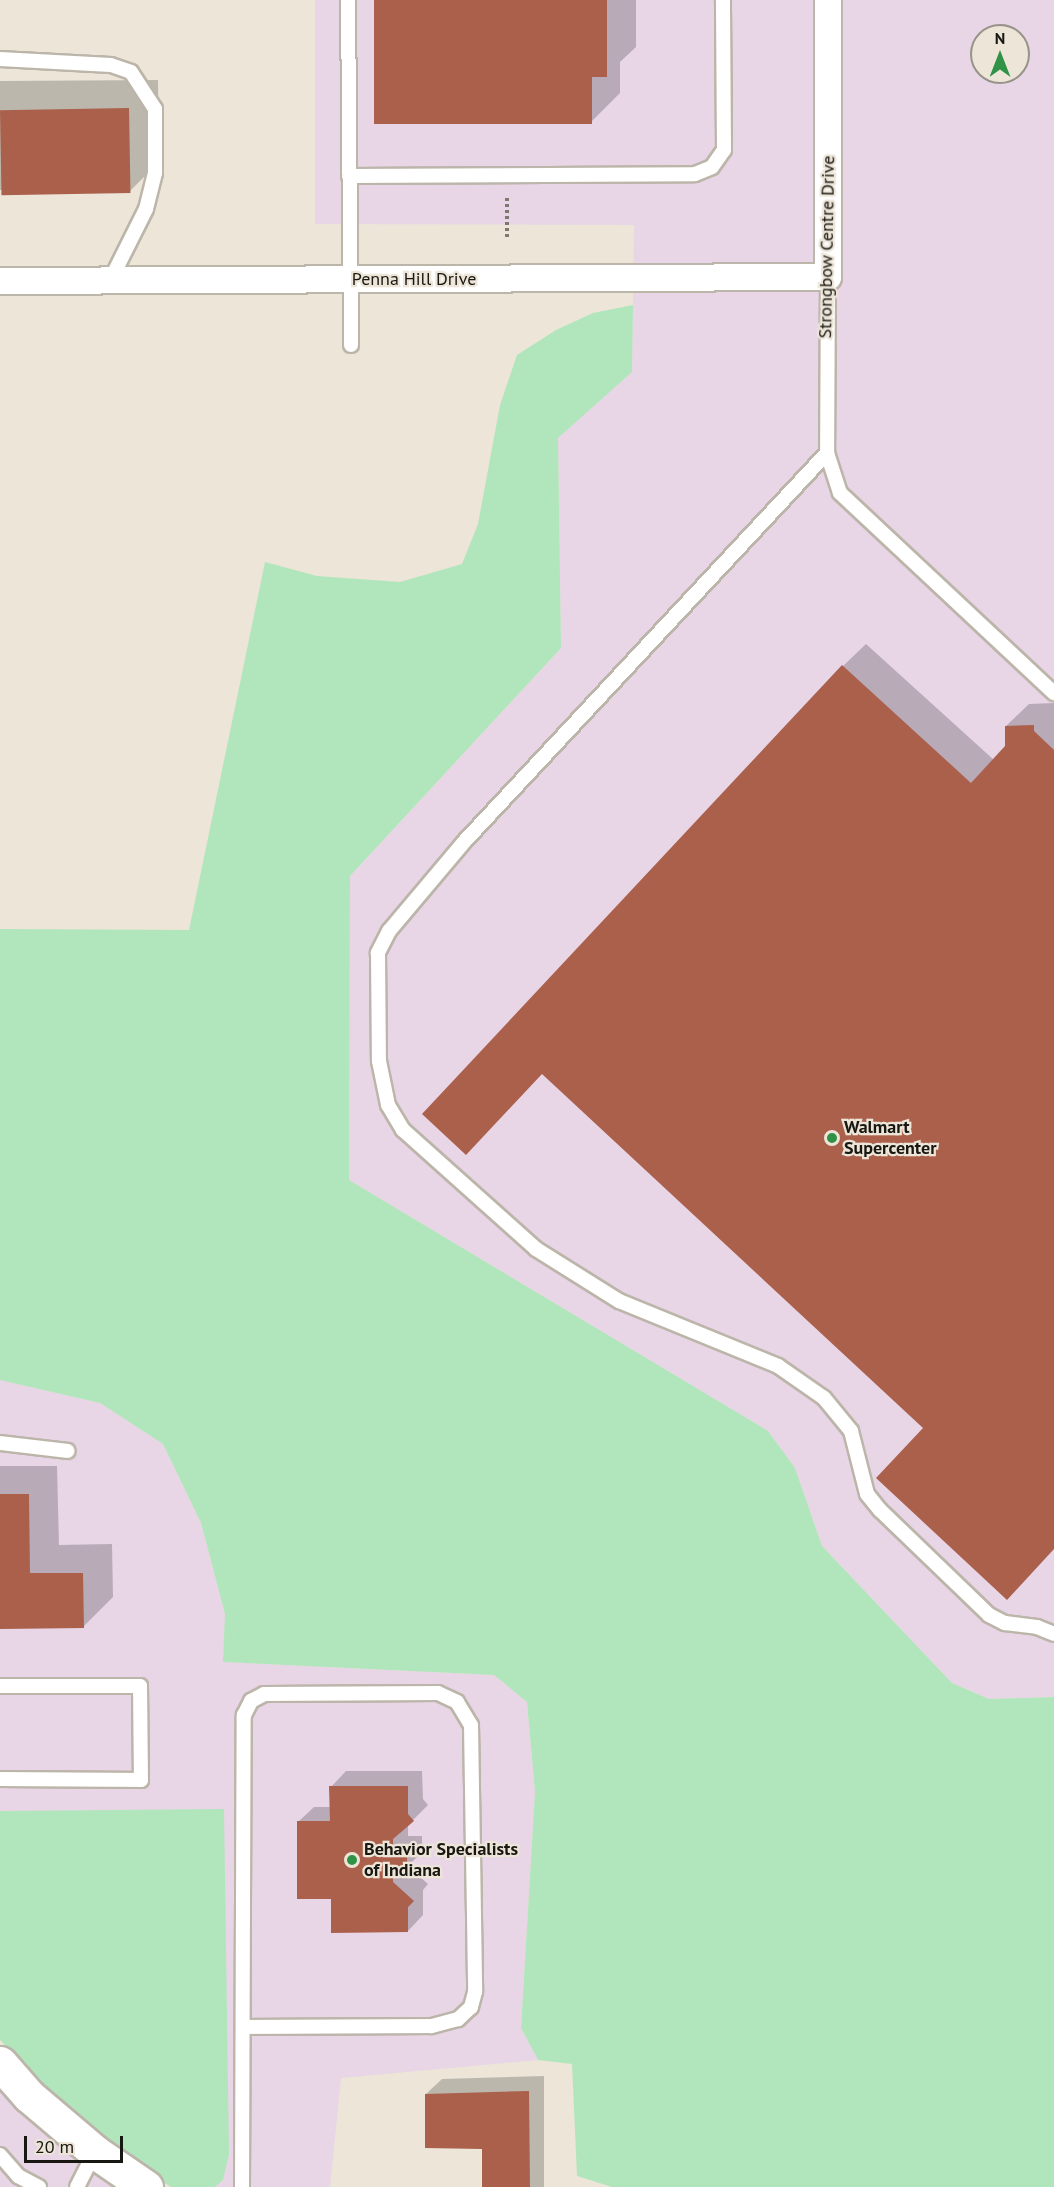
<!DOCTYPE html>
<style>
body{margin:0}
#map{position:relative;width:1054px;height:2187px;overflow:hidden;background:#ece5d8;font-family:"PT Sans",sans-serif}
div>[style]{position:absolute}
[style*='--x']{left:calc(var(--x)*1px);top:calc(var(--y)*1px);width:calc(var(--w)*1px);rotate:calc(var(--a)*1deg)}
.commercial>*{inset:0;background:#e8d5e6}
.green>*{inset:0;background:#b1e6bc}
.shadow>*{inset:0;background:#0003}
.building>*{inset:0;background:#ab604b;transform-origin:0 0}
.path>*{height:4px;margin-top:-2px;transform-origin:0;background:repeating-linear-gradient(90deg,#7e7970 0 3px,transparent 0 6px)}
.roads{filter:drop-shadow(2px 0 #bcb5a9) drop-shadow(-2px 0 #bcb5a9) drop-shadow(0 2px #bcb5a9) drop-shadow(0 -2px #bcb5a9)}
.service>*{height:14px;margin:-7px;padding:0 7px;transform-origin:7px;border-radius:7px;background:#fff}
.minor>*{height:26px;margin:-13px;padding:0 13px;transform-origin:13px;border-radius:13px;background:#fff}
.tertiary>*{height:33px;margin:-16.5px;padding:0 16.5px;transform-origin:16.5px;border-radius:16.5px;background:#fff}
.dots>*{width:16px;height:16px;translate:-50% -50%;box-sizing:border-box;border:3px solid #ece5d8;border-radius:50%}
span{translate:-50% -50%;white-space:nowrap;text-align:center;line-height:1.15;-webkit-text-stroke:4.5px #ece5d8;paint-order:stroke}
.street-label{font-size:18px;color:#191712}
.poi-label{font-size:18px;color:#191712;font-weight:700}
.left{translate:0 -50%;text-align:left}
.north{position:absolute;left:970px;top:24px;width:60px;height:60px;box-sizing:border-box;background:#ece5d8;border:2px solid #989389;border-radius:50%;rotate:0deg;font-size:16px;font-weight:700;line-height:24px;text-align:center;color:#191712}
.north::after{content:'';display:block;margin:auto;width:21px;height:27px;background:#309246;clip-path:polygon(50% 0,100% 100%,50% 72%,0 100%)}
.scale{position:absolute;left:24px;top:2136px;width:99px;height:27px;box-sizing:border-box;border:3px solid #191712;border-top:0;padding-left:8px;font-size:18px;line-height:21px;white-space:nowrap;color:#191712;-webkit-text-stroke:4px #ece5d8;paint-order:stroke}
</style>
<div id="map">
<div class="commercial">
<i style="clip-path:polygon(evenodd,315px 0,1054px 0,1054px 1697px,989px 1699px,952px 1683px,822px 1546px,795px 1468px,768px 1431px,349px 1180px,350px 876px,561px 648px,558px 438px,632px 371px,634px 225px,315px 224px,315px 0,982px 36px,1018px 36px,1018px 72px,982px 72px,982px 36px)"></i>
<i style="clip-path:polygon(0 1380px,100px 1403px,163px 1444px,201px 1523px,225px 1614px,224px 1662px,494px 1675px,527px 1702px,535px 1792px,521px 2028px,538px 2060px,341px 2078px,330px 2187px,191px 2187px,0 2013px)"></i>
<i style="clip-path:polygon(0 2091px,1px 2093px,123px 2187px,0 2187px)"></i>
</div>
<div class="green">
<i style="clip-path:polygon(633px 305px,632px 372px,558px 438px,561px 648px,350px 876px,349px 1180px,768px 1431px,795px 1468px,822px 1546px,952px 1683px,989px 1699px,1054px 1697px,1054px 2187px,612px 2187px,577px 2176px,572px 2064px,538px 2060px,521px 2028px,535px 1792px,527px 1702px,494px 1675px,223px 1662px,225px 1614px,201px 1523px,163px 1444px,100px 1403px,0 1380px,0 929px,189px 930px,265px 562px,317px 576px,400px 582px,462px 564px,478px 524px,500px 405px,517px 355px,556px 330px,593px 313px)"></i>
<i style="clip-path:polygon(224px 1809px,229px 2154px,223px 2180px,215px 2187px,171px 2187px,128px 2160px,79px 2120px,0 2040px,0 1811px)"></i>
</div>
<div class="shadow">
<i style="clip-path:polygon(376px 0,636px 0,636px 47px,620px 62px,620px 93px,591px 122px)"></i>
<i style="clip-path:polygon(158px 80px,159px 162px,130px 191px,0 190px,0 81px)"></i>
<i style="clip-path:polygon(866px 644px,994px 760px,1006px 746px,1006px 726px,1029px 704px,1054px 703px,1054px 1549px,925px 1428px,843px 666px)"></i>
<i style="clip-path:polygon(0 1466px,57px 1466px,59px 1545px,112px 1544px,113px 1597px,84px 1626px,0 1627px)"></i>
<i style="clip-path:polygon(346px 1771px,422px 1771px,423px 1799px,428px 1805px,408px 1825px,408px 1836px,422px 1836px,422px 1852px,408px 1866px,428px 1884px,423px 1890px,423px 1915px,408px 1931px,332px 1898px,298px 1822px,314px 1807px,331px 1807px,331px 1787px)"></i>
<i style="clip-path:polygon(544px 2076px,544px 2187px,484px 2187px,484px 2147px,426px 2094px,442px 2079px)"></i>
</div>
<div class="building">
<i style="clip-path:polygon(374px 0,607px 0,607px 77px,592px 77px,592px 124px,374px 124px)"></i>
<i style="left:129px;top:108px;width:85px;height:129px;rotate:89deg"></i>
<i style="clip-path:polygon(842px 665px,971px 783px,1005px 746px,1005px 726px,1034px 725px,1034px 731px,1054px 750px,1054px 1549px,1007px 1600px,876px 1478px,923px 1428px,542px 1074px,466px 1155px,422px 1114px)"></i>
<i style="clip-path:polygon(0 1494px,29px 1494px,30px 1573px,83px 1573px,84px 1628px,0 1629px)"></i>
<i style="clip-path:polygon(329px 1786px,408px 1786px,408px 1814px,414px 1821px,393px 1839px,393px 1851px,407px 1851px,407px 1869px,393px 1869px,393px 1882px,414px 1901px,408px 1907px,408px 1932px,331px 1933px,331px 1899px,297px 1899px,297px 1821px,330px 1821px)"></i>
<i style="clip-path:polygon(529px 2091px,530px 2187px,482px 2187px,482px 2149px,425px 2148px,425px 2094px)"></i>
</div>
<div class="path">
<i style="--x:507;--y:198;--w:39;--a:90"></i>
</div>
<div class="roads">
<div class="service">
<i style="--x:348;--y:0;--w:345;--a:89.5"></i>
<i style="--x:0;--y:59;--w:111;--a:3.1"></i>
<i style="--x:111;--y:65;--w:21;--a:19"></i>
<i style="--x:131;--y:72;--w:44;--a:57"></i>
<i style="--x:155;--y:109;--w:64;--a:90"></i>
<i style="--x:155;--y:173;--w:37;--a:104"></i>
<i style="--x:146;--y:209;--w:80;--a:116.6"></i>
<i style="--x:349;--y:176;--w:346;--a:-0.3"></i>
<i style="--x:695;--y:174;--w:18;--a:-22"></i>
<i style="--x:712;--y:167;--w:21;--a:-55"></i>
<i style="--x:724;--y:150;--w:150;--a:-90.4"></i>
<i style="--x:828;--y:277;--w:176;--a:90.3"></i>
<i style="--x:827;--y:453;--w:42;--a:72"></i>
<i style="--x:840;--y:493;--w:293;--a:43.1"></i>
<i style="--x:827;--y:453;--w:532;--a:133.02"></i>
<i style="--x:464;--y:842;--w:116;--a:130.1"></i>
<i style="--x:389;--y:931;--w:25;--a:117"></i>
<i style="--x:378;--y:953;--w:108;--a:89.5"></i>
<i style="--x:379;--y:1061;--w:45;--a:78.4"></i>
<i style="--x:388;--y:1105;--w:29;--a:59"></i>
<i style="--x:403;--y:1130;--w:178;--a:41.8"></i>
<i style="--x:536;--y:1249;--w:98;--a:32.1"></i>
<i style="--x:619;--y:1301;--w:172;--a:22.2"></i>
<i style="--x:778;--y:1366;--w:56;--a:34.8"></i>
<i style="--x:824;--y:1398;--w:43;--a:50.7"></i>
<i style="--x:851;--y:1431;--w:65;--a:75.7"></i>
<i style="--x:867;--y:1494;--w:21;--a:51"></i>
<i style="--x:880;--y:1510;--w:151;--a:43.9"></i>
<i style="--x:989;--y:1615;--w:18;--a:27"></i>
<i style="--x:1005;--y:1623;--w:32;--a:7"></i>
<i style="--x:1037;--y:1627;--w:18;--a:22"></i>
<i style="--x:0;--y:1443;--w:68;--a:6.7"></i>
<i style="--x:0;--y:1686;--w:140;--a:0"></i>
<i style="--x:140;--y:1686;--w:94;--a:89.4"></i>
<i style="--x:141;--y:1780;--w:141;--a:-179.6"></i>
<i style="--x:0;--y:2155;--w:28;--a:49"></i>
<i style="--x:18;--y:2176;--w:24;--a:28"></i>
<i style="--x:77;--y:2187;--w:39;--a:-63"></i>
<i style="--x:242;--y:2187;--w:472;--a:-89.8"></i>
<i style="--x:244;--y:1715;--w:16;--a:-63"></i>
<i style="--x:251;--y:1701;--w:15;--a:-28"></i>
<i style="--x:264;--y:1694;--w:174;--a:-0.3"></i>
<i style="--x:438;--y:1693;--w:21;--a:25"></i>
<i style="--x:457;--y:1702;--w:27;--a:59"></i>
<i style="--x:471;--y:1725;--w:267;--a:89.1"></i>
<i style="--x:475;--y:1992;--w:16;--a:105"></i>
<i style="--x:471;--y:2007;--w:18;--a:137"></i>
<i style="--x:458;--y:2019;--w:28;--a:165"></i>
<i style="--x:431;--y:2026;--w:186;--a:179.7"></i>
</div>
<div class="minor">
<i style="--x:0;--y:281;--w:828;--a:-0.28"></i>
<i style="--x:828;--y:277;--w:277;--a:-90"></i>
</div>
<div class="tertiary">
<i style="--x:0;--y:2063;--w:44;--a:48.7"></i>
<i style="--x:29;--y:2096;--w:87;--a:40.3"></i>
<i style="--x:95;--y:2152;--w:62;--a:34.5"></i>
</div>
</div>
<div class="dots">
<i style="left:832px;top:1138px;background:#309246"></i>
<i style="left:352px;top:1860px;background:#309246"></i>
</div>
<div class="street-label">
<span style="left:827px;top:247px;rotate:-89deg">Strongbow Centre Drive</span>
<span style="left:414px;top:279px">Penna Hill Drive</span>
</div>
<div class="poi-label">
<span class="left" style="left:844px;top:1138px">Walmart<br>Supercenter</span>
<span class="left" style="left:364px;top:1860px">Behavior Specialists<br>of Indiana</span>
</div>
<div class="north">N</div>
<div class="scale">20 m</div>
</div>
